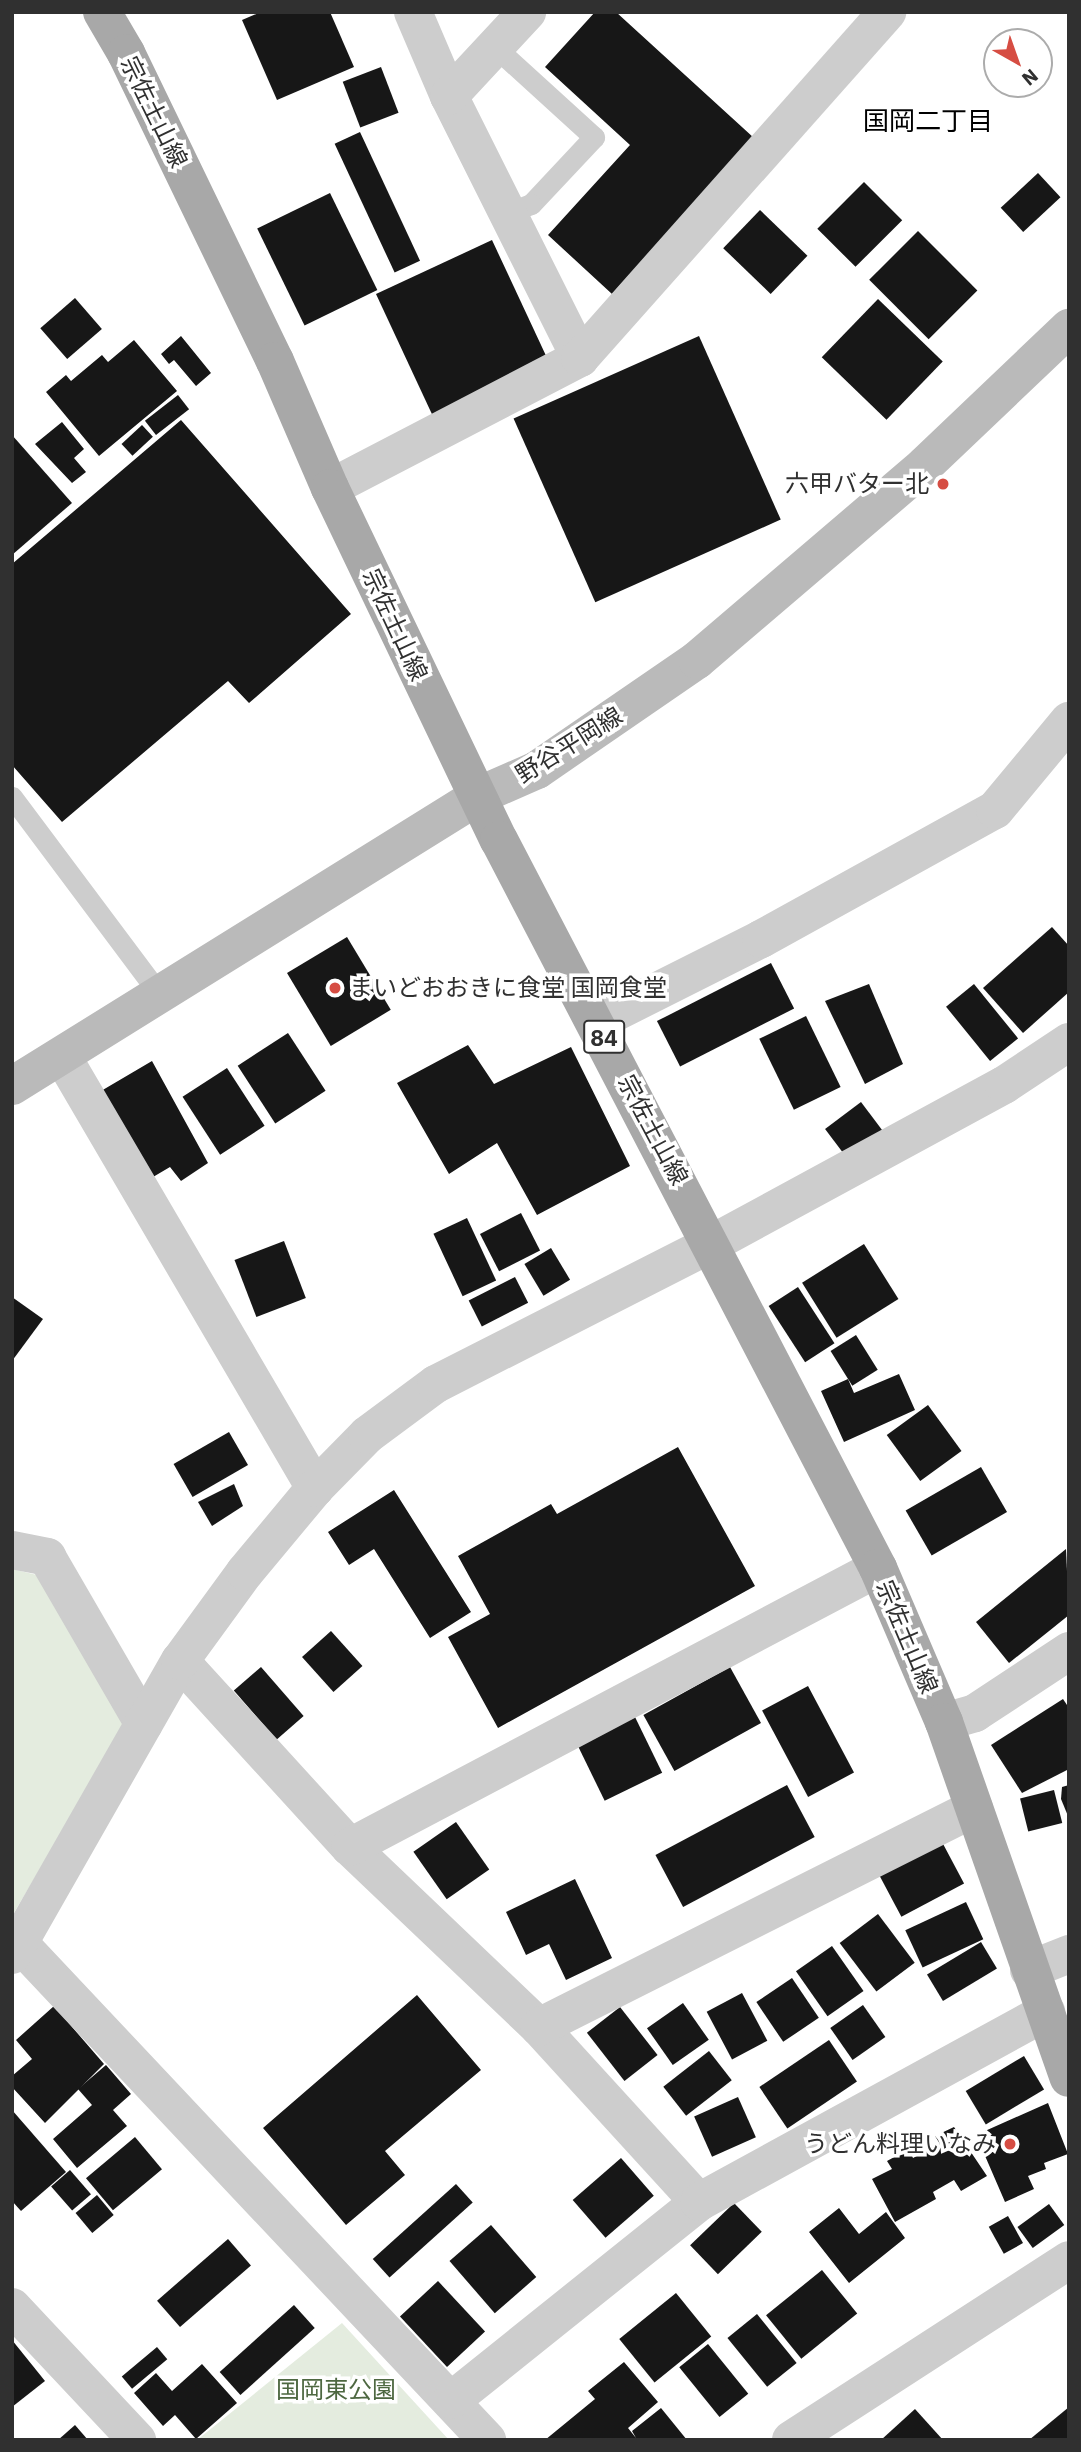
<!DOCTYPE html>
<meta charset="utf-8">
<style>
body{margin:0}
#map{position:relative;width:1081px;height:2452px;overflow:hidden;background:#fff;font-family:"IBM Plex Sans","Noto Sans JP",sans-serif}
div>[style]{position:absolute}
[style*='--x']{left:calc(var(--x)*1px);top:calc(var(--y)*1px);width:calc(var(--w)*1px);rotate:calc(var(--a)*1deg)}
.green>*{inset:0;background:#e4ecdf}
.building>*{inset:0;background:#171717;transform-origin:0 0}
.service>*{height:21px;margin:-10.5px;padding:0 10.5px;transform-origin:10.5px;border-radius:10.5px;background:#cdcdcd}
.minor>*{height:38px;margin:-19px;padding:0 19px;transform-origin:19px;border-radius:19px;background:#cdcdcd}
.tertiary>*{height:38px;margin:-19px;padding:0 19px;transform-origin:19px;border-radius:19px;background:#cdcdcd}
.secondary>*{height:38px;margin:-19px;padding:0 19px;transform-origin:19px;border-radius:19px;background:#bababa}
.primary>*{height:38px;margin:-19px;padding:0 19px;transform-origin:19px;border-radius:19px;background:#a8a8a8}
.dots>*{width:19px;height:19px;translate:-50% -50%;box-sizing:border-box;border:4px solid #fff;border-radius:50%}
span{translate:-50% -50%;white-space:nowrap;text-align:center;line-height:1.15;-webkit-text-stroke:7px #fff;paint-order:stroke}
.shield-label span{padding:2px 5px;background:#fff;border:2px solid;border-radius:5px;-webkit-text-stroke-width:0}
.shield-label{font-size:23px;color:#303030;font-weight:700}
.street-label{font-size:24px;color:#303030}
.poi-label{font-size:24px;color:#303030}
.right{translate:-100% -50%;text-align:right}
.left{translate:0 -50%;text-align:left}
.park-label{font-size:24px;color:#4e6841}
.neighbourhood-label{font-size:26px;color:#000}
.frame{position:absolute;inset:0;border:14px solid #303030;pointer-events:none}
.north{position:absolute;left:983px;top:28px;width:70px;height:70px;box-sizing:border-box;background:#fff;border:2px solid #acacac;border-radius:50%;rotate:140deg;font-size:19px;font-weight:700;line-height:28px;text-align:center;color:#303030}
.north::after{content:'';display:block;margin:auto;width:24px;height:32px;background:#d64d43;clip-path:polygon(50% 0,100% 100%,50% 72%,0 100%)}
</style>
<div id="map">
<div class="green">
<i style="clip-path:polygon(12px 1569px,37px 1575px,135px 1709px,12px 1916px)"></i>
<i style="clip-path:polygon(342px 2323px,449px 2440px,197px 2440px)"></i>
</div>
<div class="building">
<i style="clip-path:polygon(261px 12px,330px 12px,354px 67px,277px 100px,242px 20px)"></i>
<i style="clip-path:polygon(595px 12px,616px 12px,754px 138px,612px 294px,548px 235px,630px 145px,545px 67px)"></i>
<i style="left:381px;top:67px;width:49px;height:41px;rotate:69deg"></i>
<i style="left:360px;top:132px;width:142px;height:28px;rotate:65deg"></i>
<i style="left:1038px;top:173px;width:33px;height:51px;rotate:47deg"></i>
<i style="left:864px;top:182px;width:54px;height:66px;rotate:45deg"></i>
<i style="left:330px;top:193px;width:108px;height:81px;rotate:64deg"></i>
<i style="left:760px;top:210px;width:66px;height:53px;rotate:44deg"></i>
<i style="left:918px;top:231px;width:84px;height:69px;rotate:45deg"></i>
<i style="left:492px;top:240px;width:135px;height:128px;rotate:65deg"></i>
<i style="left:75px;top:298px;width:41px;height:46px;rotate:49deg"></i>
<i style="left:878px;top:299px;width:90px;height:81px;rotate:44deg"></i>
<i style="clip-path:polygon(181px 336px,211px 373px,196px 386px,174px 360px,169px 364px,161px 354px)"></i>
<i style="left:699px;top:336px;width:201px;height:203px;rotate:66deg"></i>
<i style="clip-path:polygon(134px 340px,177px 391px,99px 456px,46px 392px,66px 375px,71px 381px,102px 355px,108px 362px)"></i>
<i style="left:178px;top:395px;width:18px;height:42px;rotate:52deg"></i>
<i style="clip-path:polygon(181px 420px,351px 614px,249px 703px,228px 681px,62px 822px,12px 765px,12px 564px)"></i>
<i style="clip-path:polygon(62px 422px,84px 449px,74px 458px,86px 472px,72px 483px,35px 444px)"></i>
<i style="left:142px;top:425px;width:16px;height:28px;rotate:47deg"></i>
<i style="clip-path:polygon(12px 435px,72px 503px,12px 555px)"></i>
<i style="clip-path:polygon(1052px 927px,1069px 946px,1069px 992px,1023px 1033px,983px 988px)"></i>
<i style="left:347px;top:937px;width:85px;height:70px;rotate:59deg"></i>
<i style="left:771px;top:963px;width:51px;height:128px;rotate:63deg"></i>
<i style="clip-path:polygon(869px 984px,903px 1064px,865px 1084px,825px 1001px)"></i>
<i style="left:974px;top:984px;width:70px;height:36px;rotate:51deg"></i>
<i style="left:806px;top:1016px;width:79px;height:52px;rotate:64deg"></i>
<i style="left:288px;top:1033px;width:69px;height:60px;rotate:57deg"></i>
<i style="clip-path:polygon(468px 1045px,494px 1084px,571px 1047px,630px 1166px,537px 1215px,497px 1143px,449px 1174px,397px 1083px)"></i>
<i style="clip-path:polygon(152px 1061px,208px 1163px,181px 1181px,170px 1167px,153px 1177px,101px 1091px)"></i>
<i style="left:227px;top:1068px;width:69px;height:53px;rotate:57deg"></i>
<i style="left:861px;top:1102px;width:46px;height:45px;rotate:53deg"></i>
<i style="left:521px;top:1213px;width:42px;height:46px;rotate:63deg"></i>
<i style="left:467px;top:1218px;width:69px;height:37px;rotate:65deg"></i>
<i style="left:284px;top:1241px;width:61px;height:53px;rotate:69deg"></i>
<i style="left:864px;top:1244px;width:65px;height:73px;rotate:58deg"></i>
<i style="left:551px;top:1248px;width:37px;height:31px;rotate:59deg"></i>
<i style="left:515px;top:1277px;width:29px;height:52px;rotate:63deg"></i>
<i style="left:798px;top:1287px;width:67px;height:35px;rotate:57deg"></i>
<i style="clip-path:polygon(12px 1297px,43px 1319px,12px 1361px)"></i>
<i style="left:856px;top:1335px;width:41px;height:30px;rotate:58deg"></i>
<i style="clip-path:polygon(899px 1374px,915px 1410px,844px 1442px,821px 1391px,848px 1379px,854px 1393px)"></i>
<i style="left:928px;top:1405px;width:57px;height:51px;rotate:54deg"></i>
<i style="left:229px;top:1432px;width:38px;height:64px;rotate:60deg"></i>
<i style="clip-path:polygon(678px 1447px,755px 1586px,498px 1728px,448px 1637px,490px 1614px,458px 1556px,551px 1504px,557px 1514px)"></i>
<i style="left:981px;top:1467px;width:52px;height:87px;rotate:60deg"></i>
<i style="clip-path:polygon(234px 1484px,243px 1506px,212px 1526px,198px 1502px)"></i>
<i style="clip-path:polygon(394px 1490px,471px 1612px,430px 1638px,374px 1549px,349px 1565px,328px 1532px)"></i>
<i style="clip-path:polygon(1066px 1549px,1069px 1615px,1009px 1663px,976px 1622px)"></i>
<i style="left:331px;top:1631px;width:47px;height:39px;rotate:48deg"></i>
<i style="left:261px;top:1667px;width:65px;height:36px;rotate:49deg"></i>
<i style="left:730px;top:1667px;width:64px;height:99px;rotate:61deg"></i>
<i style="left:808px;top:1686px;width:98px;height:52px;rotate:62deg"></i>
<i style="clip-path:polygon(1063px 1699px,1069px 1708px,1069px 1769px,1022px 1793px,991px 1745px)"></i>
<i style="left:635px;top:1717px;width:62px;height:64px;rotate:64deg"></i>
<i style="left:787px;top:1785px;width:59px;height:149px;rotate:62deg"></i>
<i style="clip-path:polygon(1069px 1785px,1069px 1816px,1068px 1816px,1061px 1799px,1062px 1787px)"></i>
<i style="left:1054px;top:1790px;width:34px;height:35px;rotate:76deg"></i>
<i style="left:456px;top:1822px;width:58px;height:52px;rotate:55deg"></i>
<i style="left:942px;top:1842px;width:47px;height:71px;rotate:62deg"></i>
<i style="clip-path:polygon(575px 1879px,612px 1958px,566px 1980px,549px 1944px,526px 1955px,506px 1912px)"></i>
<i style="left:966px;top:1902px;width:41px;height:67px;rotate:65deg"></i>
<i style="left:878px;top:1914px;width:61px;height:48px;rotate:53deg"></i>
<i style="left:981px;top:1942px;width:31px;height:63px;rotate:59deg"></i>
<i style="left:832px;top:1946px;width:55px;height:44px;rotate:55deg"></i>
<i style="left:792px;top:1978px;width:48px;height:43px;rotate:56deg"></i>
<i style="left:742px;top:1993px;width:54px;height:40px;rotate:62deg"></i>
<i style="clip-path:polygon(417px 1995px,481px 2070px,385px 2151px,405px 2175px,346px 2225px,263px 2128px)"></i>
<i style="left:683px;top:2003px;width:45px;height:44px;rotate:55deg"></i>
<i style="left:863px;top:2005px;width:39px;height:40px;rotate:55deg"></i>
<i style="clip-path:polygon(54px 2006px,104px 2064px,45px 2123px,12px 2087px,12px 2076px,32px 2059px,16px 2040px)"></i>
<i style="left:620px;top:2007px;width:61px;height:42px;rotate:52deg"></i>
<i style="left:829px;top:2040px;width:50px;height:84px;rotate:56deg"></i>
<i style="left:709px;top:2051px;width:37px;height:58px;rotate:52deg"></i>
<i style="left:1024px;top:2056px;width:39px;height:68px;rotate:59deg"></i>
<i style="clip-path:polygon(106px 2065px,131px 2094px,113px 2110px,127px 2126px,77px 2168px,53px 2139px,92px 2105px,78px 2089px)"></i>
<i style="left:738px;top:2097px;width:44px;height:48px;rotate:66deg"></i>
<i style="clip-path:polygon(1048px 2103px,1068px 2154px,1044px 2163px,1046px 2169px,1028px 2176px,1034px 2189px,1005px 2202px,976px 2135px)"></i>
<i style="clip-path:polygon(12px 2110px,66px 2172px,21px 2211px,12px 2201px)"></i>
<i style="clip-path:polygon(954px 2127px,987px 2176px,961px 2191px,954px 2180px,933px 2192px,936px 2199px,895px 2222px,872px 2179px,892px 2169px,887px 2161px,909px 2149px,913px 2158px,940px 2144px,935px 2136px)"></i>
<i style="left:135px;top:2137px;width:42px;height:64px;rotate:50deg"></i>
<i style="left:621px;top:2158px;width:50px;height:64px;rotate:49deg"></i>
<i style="left:70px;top:2170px;width:32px;height:25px;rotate:49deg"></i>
<i style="left:456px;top:2184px;width:25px;height:112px;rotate:48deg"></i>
<i style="left:97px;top:2195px;width:26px;height:28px;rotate:50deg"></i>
<i style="left:734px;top:2203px;width:40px;height:61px;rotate:46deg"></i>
<i style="left:1049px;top:2204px;width:26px;height:39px;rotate:54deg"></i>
<i style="clip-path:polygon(839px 2208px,859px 2234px,886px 2212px,905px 2238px,849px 2283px,809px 2232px)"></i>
<i style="left:1008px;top:2216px;width:31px;height:22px;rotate:61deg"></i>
<i style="left:491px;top:2225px;width:69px;height:55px;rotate:49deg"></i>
<i style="left:228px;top:2239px;width:35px;height:94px;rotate:49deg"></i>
<i style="left:822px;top:2270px;width:56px;height:72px;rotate:51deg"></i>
<i style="left:438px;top:2281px;width:69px;height:52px;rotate:47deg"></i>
<i style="left:676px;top:2293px;width:56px;height:73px;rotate:51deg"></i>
<i style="left:294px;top:2305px;width:31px;height:100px;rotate:48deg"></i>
<i style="left:757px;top:2314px;width:63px;height:38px;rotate:51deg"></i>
<i style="clip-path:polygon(12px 2340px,45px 2381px,12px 2407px)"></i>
<i style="left:708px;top:2344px;width:64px;height:37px;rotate:51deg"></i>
<i style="left:157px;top:2347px;width:16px;height:46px;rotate:50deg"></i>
<i style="clip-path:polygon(624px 2362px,658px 2402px,628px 2428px,636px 2438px,632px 2431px,661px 2408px,687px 2440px,545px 2440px,595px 2399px,588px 2391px)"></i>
<i style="clip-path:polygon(202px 2364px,237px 2403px,196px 2439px,175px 2415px,163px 2426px,134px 2393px,156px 2373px,172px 2391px)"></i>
<i style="clip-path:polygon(1069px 2407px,1069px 2440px,1029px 2440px)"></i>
<i style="clip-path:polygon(915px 2409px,943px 2440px,881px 2440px)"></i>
<i style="clip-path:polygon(75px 2425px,88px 2440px,58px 2440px)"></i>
</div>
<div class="service">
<i style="--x:495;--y:47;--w:134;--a:42.3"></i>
<i style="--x:594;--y:137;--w:92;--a:133.2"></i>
<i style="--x:531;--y:204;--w:25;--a:159"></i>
<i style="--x:12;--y:797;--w:247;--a:53.2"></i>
</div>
<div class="minor">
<i style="--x:413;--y:12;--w:91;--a:66.8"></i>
<i style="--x:449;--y:96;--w:293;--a:63.4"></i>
<i style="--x:449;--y:96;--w:115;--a:-47.1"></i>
<i style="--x:330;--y:488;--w:282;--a:-27.5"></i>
<i style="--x:580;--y:358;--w:463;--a:-48.4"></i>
<i style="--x:596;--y:1022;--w:185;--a:-26.7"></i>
<i style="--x:761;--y:939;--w:267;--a:-28.9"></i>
<i style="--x:995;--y:810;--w:116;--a:-50.3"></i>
<i style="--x:62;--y:1056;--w:501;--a:59.64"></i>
<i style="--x:713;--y:1243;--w:331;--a:-28.5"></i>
<i style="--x:1004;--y:1085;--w:78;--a:-33.5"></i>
<i style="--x:12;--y:1550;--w:36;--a:11"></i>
<i style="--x:47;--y:1557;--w:193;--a:59.9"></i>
<i style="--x:180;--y:1661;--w:252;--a:47.6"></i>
<i style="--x:350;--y:1847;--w:261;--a:43.6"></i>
<i style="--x:539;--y:2027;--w:237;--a:47.6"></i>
<i style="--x:944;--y:1722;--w:32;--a:-16"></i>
<i style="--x:975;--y:1713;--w:113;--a:-33.4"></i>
<i style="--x:350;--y:1847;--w:597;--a:-27.85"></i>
<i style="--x:19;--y:1943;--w:683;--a:46.72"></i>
<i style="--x:1029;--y:1970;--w:43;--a:-21.8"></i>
<i style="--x:539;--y:2027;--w:487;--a:-26.7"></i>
<i style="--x:12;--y:2307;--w:183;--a:46.8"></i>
<i style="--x:452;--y:2400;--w:317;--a:-38.7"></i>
<i style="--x:699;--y:2202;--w:396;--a:-28.7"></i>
<i style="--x:791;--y:2440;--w:331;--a:-32.9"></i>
</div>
<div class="tertiary">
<i style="--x:12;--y:1955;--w:339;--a:-60.3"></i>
<i style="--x:180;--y:1661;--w:110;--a:-53.9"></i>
<i style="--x:245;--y:1572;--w:109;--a:-50.2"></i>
<i style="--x:315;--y:1488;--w:74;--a:-45.5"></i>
<i style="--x:367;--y:1435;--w:86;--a:-36.5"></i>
<i style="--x:436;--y:1384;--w:311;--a:-27"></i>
</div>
<div class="secondary">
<i style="--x:12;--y:1086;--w:551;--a:-31.87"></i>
<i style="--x:480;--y:795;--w:62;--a:-23.7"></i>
<i style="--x:537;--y:770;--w:194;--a:-34.5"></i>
<i style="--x:697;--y:660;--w:300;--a:-40.5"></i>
<i style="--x:925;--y:465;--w:199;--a:-43.6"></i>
</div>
<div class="primary">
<i style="--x:102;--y:12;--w:48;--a:59.7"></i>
<i style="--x:126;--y:53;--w:342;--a:64.2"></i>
<i style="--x:275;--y:361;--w:138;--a:66.6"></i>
<i style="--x:330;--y:488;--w:390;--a:64.4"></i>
<i style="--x:499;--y:840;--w:821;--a:62.5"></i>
<i style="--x:878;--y:1568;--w:168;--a:66.8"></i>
<i style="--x:944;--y:1722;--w:377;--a:70.7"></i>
</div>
<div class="dots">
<i style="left:943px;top:484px;background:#d64d43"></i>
<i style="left:335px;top:988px;background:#d64d43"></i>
<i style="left:1010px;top:2144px;background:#d64d43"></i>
</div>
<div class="shield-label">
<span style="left:604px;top:1037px">84</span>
</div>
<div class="street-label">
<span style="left:154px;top:112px;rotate:64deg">宗佐土山線</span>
<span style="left:395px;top:625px;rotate:65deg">宗佐土山線</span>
<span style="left:569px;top:745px;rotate:-32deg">野谷平岡線</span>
<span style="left:653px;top:1130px;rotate:62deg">宗佐土山線</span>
<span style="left:907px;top:1637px;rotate:67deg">宗佐土山線</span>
</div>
<div class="poi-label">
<span class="right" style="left:929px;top:484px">六甲バター北</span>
<span class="left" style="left:349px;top:988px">まいどおおきに食堂 国岡食堂</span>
<span class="right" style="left:996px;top:2144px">うどん料理いなみ</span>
</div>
<div class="park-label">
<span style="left:336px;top:2390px">国岡東公園</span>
</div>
<div class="neighbourhood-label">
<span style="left:928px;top:121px">国岡二丁目</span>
</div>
<div class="frame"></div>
<div class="north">N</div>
</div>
